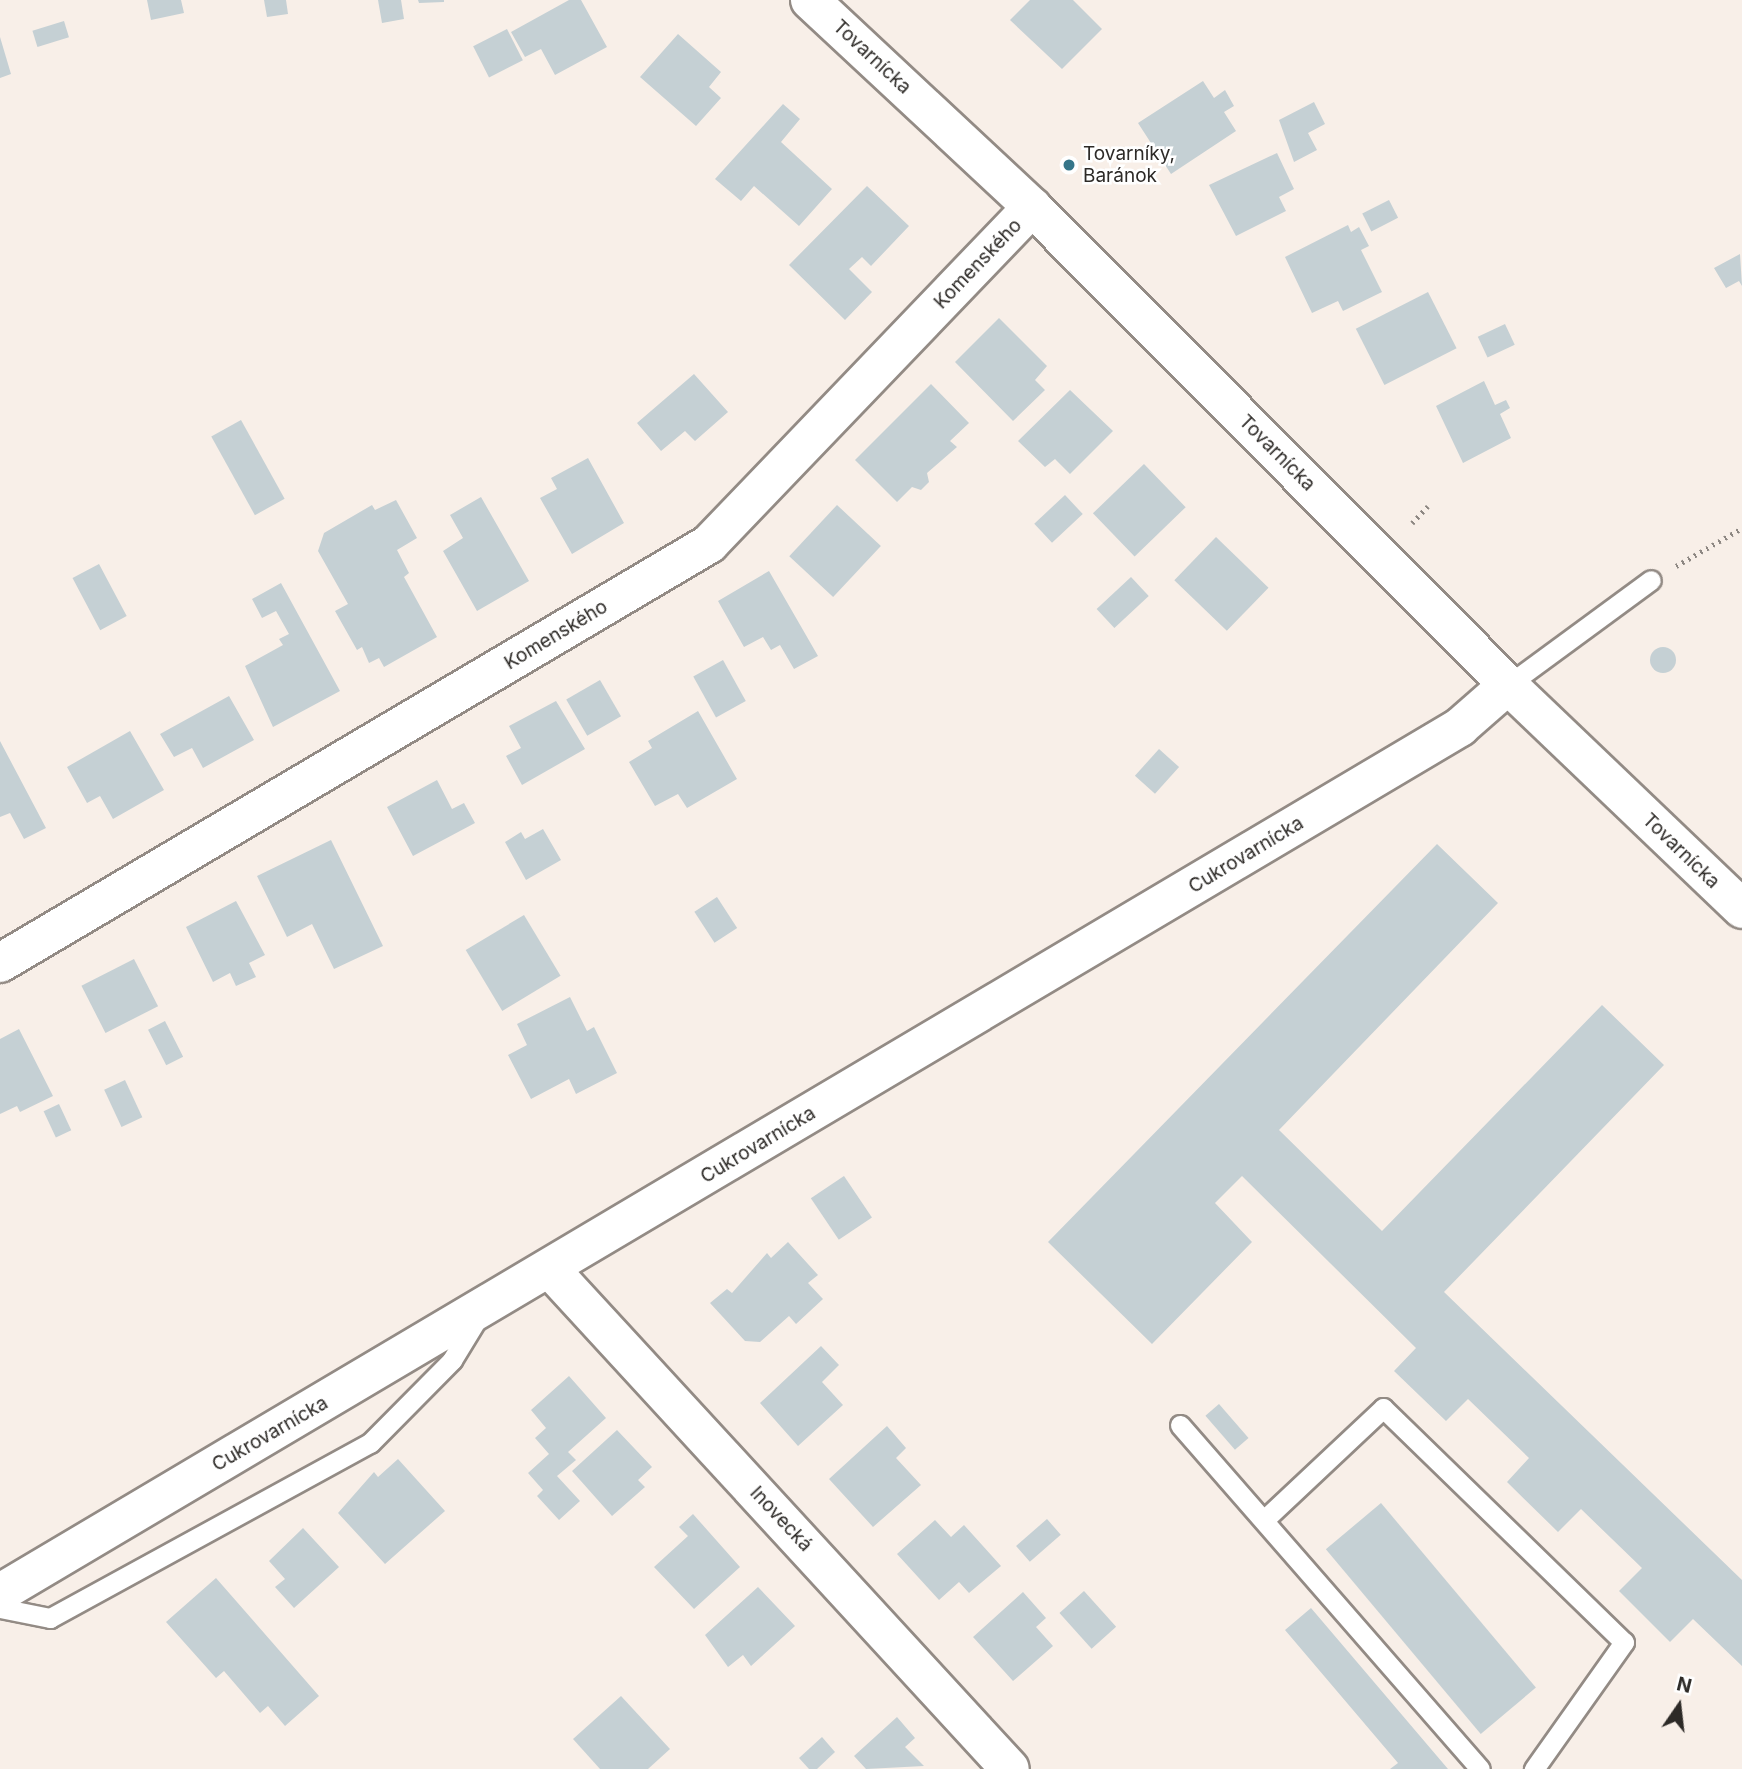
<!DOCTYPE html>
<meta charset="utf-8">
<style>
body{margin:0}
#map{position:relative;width:1742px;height:1769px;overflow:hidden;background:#f8efe8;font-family:Inter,sans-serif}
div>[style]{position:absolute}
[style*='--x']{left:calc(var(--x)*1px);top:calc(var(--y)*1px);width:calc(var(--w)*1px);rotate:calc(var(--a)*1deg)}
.building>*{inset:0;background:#c5d0d4;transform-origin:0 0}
.round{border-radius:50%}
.path>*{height:4.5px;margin-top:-2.25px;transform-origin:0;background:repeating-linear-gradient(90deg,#8d8782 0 2px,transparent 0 7px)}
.roads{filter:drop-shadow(2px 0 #938b85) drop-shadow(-2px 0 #938b85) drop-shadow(0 2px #938b85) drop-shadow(0 -2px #938b85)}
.lane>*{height:19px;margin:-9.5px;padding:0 9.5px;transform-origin:9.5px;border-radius:9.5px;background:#fff}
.street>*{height:38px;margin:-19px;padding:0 19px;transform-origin:19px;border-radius:19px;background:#fff}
.secondary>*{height:38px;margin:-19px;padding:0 19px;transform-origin:19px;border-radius:19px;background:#fff}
.dots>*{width:19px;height:19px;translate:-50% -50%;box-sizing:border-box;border:4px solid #fff;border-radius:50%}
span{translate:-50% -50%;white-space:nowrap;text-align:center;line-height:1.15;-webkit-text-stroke:5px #fff;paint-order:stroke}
.street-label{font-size:19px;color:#2d2a27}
.poi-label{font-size:19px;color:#2d2a27}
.left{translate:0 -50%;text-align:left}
.north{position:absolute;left:1644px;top:1671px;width:70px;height:70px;-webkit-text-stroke:5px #fff;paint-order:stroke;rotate:14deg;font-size:19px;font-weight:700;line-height:28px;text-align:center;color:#2d2a27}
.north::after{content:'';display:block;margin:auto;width:24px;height:32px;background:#2d2a27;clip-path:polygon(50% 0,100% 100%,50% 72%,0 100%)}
</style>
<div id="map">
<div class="building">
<i style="clip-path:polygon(147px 0,181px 0,184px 13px,151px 20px)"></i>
<i style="clip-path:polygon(264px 0,286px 0,288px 14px,267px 17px)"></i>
<i style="clip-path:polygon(378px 0,401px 0,404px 19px,382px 23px)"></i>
<i style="clip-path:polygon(418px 0,444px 0,444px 2px,419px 3px)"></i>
<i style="clip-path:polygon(569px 0,581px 0,607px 47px,555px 75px,541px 49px,525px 57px,511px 32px)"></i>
<i style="clip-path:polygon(1030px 0,1073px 0,1102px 29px,1062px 69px,1010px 20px)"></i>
<i style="left:64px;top:21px;width:17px;height:33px;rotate:73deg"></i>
<i style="left:507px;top:29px;width:35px;height:38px;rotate:63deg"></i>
<i style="clip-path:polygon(678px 34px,721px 72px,709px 87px,721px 98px,696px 126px,640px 77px)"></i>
<i style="clip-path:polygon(0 37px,11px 74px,0 78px)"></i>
<i style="clip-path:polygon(1203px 81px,1214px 98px,1225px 90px,1234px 106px,1224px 112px,1236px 131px,1171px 174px,1138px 123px)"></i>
<i style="clip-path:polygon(1314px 102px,1325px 124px,1308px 133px,1317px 150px,1294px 162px,1279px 120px)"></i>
<i style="clip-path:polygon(783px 104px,800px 119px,781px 142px,832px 189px,799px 226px,754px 186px,741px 201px,715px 179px)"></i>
<i style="clip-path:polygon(1277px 153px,1294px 189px,1279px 197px,1286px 211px,1236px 236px,1209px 185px)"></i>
<i style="clip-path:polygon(867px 186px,909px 226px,871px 266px,862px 257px,849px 269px,872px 292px,845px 320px,789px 265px)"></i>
<i style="left:1389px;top:200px;width:20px;height:30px;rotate:63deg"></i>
<i style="clip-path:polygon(1348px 225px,1351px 232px,1359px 227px,1369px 246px,1361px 250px,1382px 292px,1343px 311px,1338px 301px,1312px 313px,1285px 257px)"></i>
<i style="clip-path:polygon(1740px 254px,1742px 286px,1739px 281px,1726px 288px,1714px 268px)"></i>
<i style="left:1428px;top:292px;width:63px;height:81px;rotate:63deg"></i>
<i style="clip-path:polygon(999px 318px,1047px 366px,1035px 380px,1045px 390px,1013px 421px,955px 362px)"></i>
<i style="left:1505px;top:324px;width:23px;height:30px;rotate:65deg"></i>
<i style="clip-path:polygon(694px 374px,728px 412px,695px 441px,685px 431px,661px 451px,637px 423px)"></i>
<i style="clip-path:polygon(1484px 381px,1495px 405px,1506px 400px,1510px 408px,1500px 414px,1511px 438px,1463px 463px,1436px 406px)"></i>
<i style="clip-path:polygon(931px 384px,969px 423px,950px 441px,957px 447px,927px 473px,929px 482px,921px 490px,912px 487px,897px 502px,855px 460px)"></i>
<i style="clip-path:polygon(1070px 390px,1113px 431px,1070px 474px,1055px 459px,1045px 467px,1018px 441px)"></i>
<i style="left:241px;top:420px;width:90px;height:34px;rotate:61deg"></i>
<i style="clip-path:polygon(588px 458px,624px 523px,572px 554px,540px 498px,557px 489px,551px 478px)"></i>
<i style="left:1144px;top:464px;width:60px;height:71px;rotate:46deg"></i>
<i style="left:1065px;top:495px;width:26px;height:42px;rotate:47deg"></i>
<i style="clip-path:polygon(481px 497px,529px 581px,477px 611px,443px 551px,463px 538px,450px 515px)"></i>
<i style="clip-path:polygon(396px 500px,417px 538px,397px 550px,409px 573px,404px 577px,437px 637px,384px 667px,379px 658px,369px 663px,362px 647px,357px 650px,335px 611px,348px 604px,318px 551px,324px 533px,372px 505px,375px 510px)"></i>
<i style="left:837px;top:505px;width:60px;height:70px;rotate:43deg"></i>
<i style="left:1216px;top:537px;width:73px;height:60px;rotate:44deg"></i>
<i style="left:99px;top:564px;width:59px;height:30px;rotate:62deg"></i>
<i style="clip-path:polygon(769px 571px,818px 656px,794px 669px,780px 645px,771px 650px,763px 637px,744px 647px,718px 601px)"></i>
<i style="left:1131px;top:577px;width:26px;height:47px;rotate:47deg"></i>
<i style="clip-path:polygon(281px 583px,340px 691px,273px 727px,245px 666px,283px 645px,279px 639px,289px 634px,276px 611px,262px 618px,252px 599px)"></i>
<i class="round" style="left:1650px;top:647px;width:26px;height:26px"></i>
<i style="left:723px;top:660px;width:47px;height:34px;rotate:61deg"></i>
<i style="left:600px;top:680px;width:42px;height:39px;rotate:60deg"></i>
<i style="clip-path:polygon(229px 696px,254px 740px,203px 768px,192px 748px,174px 757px,160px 734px)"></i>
<i style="clip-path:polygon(556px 701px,585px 749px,522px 785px,506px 756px,521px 748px,509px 726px)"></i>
<i style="clip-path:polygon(698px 711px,737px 779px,687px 808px,678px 794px,655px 806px,629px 762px,652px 748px,648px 741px)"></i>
<i style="clip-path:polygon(130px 731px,164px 790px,113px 819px,100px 796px,87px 803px,67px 767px)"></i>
<i style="clip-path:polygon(0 741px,46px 828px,24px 839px,10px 813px,0 817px)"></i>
<i style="left:1159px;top:749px;width:27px;height:36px;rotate:42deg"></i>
<i style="clip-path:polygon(437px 780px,452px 809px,464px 803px,475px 823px,413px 856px,387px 807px)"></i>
<i style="clip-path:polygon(543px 829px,561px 860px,526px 880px,505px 842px,521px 832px,525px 839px)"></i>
<i style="clip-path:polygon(331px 840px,383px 946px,334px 969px,312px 924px,287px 937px,257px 876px)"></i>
<i style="clip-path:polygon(1437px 844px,1498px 903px,1279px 1130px,1382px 1231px,1602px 1005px,1664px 1065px,1444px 1292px,1742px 1580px,1742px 1666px,1693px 1619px,1670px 1642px,1619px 1591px,1642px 1568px,1581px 1509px,1558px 1532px,1507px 1482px,1529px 1458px,1468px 1399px,1446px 1421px,1394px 1371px,1416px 1348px,1242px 1176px,1215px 1203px,1252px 1242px,1152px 1344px,1048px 1242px)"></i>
<i style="left:717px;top:897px;width:37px;height:27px;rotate:57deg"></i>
<i style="clip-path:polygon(236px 901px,265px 955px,249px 963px,256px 977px,236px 986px,230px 973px,213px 982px,186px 927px)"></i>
<i style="left:524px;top:915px;width:71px;height:68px;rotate:59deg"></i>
<i style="left:134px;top:959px;width:53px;height:59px;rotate:63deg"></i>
<i style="clip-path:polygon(570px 997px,587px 1031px,594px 1027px,617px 1073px,576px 1094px,569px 1079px,531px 1099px,508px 1055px,527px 1045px,517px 1024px)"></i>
<i style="left:165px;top:1021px;width:40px;height:19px;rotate:63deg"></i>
<i style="clip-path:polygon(19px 1029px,53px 1096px,20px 1112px,17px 1106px,0 1114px,0 1039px)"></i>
<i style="left:125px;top:1080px;width:41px;height:23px;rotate:65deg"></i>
<i style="left:59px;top:1104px;width:29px;height:17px;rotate:65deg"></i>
<i style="left:844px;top:1176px;width:50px;height:40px;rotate:56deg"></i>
<i style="clip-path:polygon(788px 1242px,818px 1275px,808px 1283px,823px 1299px,796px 1324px,789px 1316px,760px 1342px,745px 1341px,710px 1303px,727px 1289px,732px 1293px,767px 1253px,771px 1258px)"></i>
<i style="clip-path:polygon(821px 1346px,839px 1365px,822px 1382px,843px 1405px,798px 1446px,760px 1403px)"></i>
<i style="clip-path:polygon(569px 1376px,606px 1418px,568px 1452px,576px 1460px,557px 1476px,580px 1501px,559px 1520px,537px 1496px,543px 1490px,528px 1473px,549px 1454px,535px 1438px,546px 1428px,531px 1410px)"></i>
<i style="left:1219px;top:1404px;width:45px;height:18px;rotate:49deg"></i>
<i style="clip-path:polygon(887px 1426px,906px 1448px,896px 1458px,921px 1485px,873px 1527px,829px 1479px)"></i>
<i style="clip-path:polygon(617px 1430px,652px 1467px,638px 1480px,645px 1487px,612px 1516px,572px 1471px)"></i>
<i style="clip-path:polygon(398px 1459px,445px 1511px,385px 1564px,338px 1513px,374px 1472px,378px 1477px)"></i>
<i style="left:1381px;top:1503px;width:241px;height:72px;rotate:50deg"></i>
<i style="clip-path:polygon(693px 1514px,740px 1567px,694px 1609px,654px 1567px,688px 1536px,679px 1527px)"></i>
<i style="left:1047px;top:1519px;width:21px;height:41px;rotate:49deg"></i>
<i style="clip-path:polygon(935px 1520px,951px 1537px,964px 1525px,1001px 1566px,969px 1593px,959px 1582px,939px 1600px,897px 1554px)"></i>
<i style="clip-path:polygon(303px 1528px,339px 1567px,294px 1608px,275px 1587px,285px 1579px,269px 1561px)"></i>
<i style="clip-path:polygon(216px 1578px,319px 1696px,285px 1726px,268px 1706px,260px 1713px,224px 1671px,216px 1678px,166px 1622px)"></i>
<i style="clip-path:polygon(758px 1587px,795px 1626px,751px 1666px,743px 1655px,728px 1667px,705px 1635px)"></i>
<i style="left:1084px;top:1591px;width:48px;height:33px;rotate:48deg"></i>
<i style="clip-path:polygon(1023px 1592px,1046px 1618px,1036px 1627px,1053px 1646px,1013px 1681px,973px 1637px)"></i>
<i style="clip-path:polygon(1311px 1608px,1448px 1769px,1390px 1769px,1398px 1763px,1285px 1630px)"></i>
<i style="clip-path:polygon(621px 1696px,670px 1749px,648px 1769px,600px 1769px,573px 1739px)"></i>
<i style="clip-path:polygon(897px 1717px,915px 1738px,905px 1747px,924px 1766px,866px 1769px,854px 1756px)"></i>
<i style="clip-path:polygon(822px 1737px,835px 1752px,817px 1769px,809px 1769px,799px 1758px)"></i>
</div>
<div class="path">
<i style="--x:1412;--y:523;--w:23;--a:-47"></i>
<i style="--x:1676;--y:566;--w:76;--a:-29.9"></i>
</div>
<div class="roads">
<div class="lane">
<i style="--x:1508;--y:685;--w:177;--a:-36.3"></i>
<i style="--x:1180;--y:1425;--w:456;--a:48.9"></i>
<i style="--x:1265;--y:1519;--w:162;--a:-43.2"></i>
<i style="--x:1383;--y:1408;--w:336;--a:44.2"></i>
<i style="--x:1624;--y:1642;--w:156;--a:125.3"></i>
<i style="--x:0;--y:1608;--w:51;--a:11.3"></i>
<i style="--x:50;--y:1618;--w:365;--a:-28.7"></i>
<i style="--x:370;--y:1443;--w:117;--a:-45.3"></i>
<i style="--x:452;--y:1360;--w:48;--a:-58.6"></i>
</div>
<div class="street">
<i style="--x:0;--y:963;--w:824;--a:-30.58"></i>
<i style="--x:709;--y:544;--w:467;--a:-46.2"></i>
<i style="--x:550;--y:1269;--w:679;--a:47.39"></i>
<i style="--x:0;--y:1593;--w:1698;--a:-30.67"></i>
<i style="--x:1460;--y:727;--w:64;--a:-41.2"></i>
</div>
<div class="secondary">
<i style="--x:810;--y:0;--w:304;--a:43"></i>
<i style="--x:1032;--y:207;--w:675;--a:45.12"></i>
<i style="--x:1508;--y:685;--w:324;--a:43.7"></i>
</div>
</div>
<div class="dots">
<i style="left:1069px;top:165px;background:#357589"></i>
</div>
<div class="street-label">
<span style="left:872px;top:57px;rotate:43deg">Tovarnícka</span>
<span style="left:978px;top:264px;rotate:-46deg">Komenského</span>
<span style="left:1277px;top:453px;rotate:45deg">Tovarnícka</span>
<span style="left:556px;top:635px;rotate:-31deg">Komenského</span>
<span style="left:1681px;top:851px;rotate:44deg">Tovarnícka</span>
<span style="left:1246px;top:855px;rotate:-31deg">Cukrovarnícka</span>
<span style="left:758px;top:1145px;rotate:-31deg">Cukrovarnícka</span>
<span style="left:270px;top:1434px;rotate:-30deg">Cukrovarnícka</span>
<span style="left:781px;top:1519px;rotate:47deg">Inovecká</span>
</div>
<div class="poi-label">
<span class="left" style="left:1083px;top:165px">Tovarníky,<br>Baránok</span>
</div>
<div class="north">N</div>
</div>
